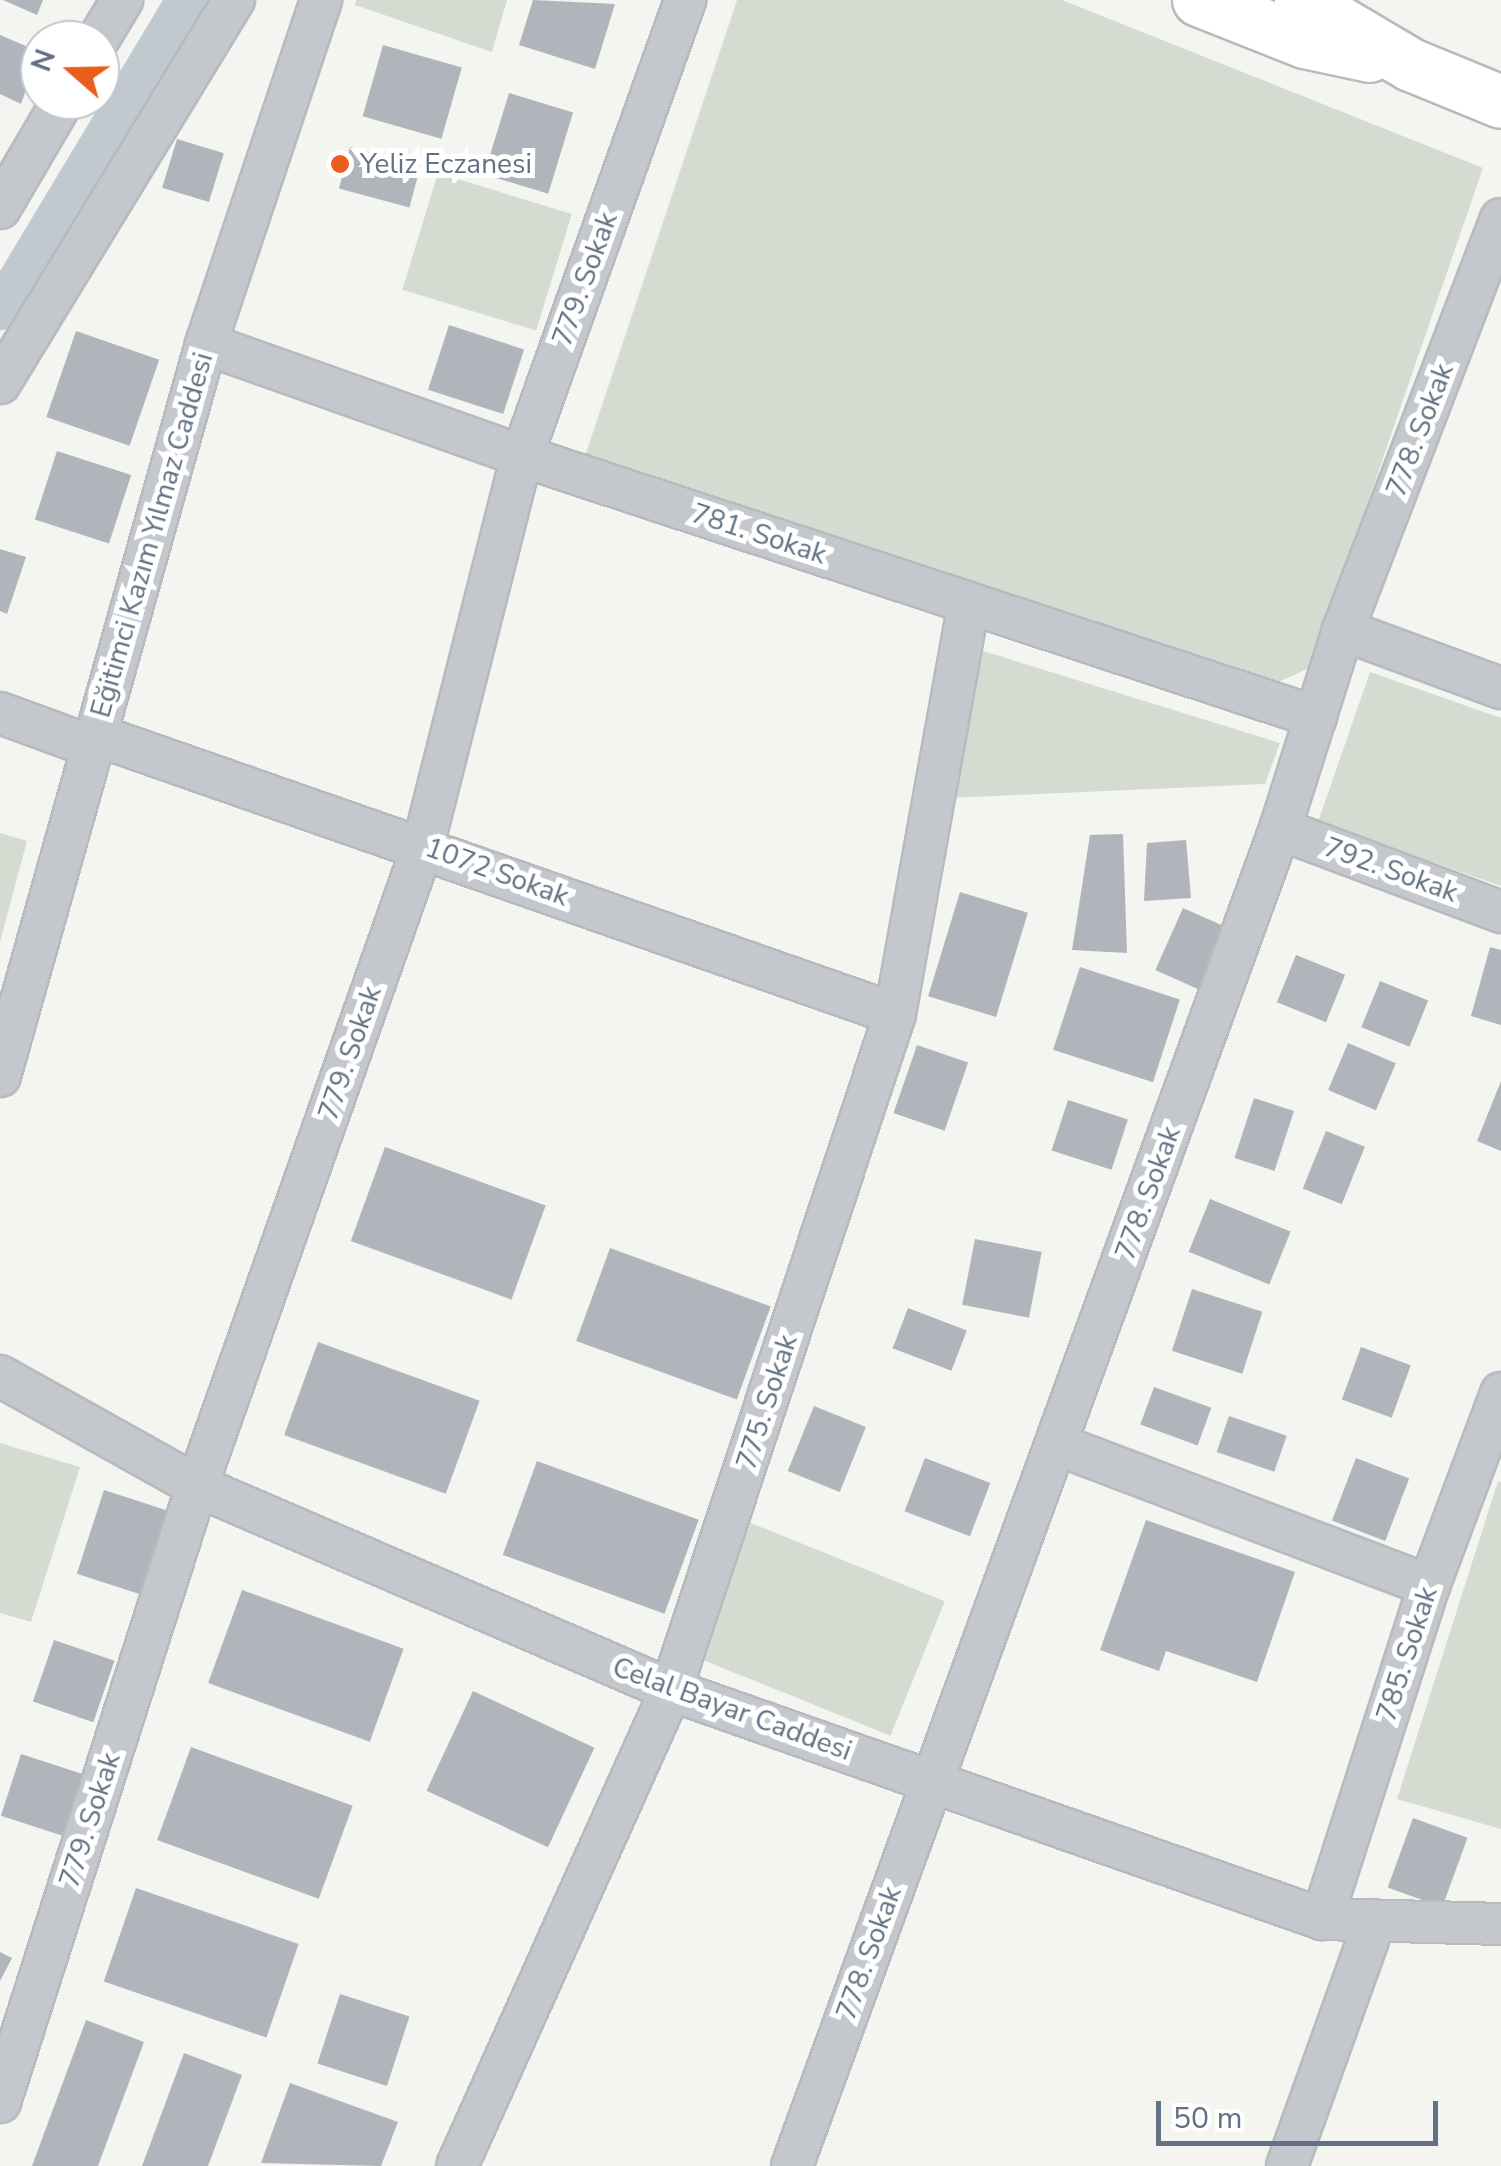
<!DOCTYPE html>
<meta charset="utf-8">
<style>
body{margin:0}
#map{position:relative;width:1501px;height:2166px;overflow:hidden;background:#f4f5f0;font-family:"Nunito Sans",sans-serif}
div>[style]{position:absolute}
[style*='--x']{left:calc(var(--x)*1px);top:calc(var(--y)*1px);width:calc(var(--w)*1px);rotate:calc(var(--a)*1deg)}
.green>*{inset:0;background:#d4dcd1;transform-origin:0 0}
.canal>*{height:40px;margin:-20px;padding:0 20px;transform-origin:20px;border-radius:20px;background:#c0c9cf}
.building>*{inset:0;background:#afb5bb;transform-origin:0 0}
.roads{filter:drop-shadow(2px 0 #b7babe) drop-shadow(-2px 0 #b7babe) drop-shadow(0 2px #b7babe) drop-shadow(0 -2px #b7babe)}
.minor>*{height:40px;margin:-20px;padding:0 20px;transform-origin:20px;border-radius:20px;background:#c4c7cb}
.major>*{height:52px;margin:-26px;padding:0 26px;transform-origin:26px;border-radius:26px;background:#fff}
.dots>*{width:28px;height:28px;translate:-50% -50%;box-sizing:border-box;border:5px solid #fff;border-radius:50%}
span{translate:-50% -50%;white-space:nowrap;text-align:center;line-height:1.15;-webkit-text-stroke:10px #fff;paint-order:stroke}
.poi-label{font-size:28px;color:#627183}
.left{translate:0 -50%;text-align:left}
.street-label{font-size:28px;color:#627183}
.north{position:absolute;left:20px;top:20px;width:100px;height:100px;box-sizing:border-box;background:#fff;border:2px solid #c0c6cd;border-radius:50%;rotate:290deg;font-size:28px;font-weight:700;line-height:40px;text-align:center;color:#627183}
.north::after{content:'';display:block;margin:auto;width:35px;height:45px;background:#ea5e1b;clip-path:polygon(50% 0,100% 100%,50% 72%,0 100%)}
.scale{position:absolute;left:1156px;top:2101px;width:282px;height:45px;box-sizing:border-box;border:5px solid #627183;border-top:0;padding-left:12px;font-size:30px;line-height:35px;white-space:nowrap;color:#627183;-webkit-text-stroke:8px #fff;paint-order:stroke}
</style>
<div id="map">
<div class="green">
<i style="clip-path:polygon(356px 0,507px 0,492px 52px,355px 5px)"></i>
<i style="clip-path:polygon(737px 0,1062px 0,1483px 168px,1311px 667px,1272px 685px,585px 456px)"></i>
<i style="left:438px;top:173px;width:140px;height:122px;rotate:17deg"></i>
<i style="clip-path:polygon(980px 650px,1280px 743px,1265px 784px,949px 798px)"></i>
<i style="clip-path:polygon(1370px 672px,1501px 718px,1501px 886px,1318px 822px)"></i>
<i style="clip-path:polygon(0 833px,27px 841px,0 942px)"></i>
<i style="clip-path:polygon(0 1443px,80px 1467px,31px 1622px,0 1613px)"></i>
<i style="clip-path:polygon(1498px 1481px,1501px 1482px,1501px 1829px,1397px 1799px)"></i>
<i style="left:751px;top:1523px;width:209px;height:145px;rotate:22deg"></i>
</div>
<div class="canal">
<i style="--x:0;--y:310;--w:362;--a:-59"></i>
</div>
<div class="building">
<i style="clip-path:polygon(3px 0,43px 0,37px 15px)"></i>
<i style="clip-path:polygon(533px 0,615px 4px,595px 69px,519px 45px)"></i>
<i style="clip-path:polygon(0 35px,40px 52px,21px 104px,0 94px)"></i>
<i style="left:383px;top:45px;width:82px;height:74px;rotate:16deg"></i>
<i style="left:509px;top:93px;width:67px;height:85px;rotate:17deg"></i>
<i style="left:177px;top:139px;width:49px;height:51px;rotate:17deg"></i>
<i style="left:350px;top:147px;width:73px;height:43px;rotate:15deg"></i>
<i style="left:449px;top:325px;width:79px;height:68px;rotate:18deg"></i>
<i style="left:76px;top:331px;width:88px;height:91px;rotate:19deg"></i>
<i style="left:57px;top:451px;width:78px;height:72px;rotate:18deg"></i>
<i style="clip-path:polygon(0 549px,26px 557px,7px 614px,0 611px)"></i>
<i style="clip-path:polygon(1123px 834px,1127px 953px,1072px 950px,1090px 835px)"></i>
<i style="clip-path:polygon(1186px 840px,1191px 898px,1144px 901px,1147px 843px)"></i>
<i style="left:960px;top:892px;width:71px;height:109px;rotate:17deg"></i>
<i style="left:1183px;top:908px;width:47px;height:68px;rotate:24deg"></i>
<i style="clip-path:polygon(1490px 947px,1501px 950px,1501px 1025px,1471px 1016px)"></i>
<i style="left:1296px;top:955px;width:53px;height:51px;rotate:22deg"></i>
<i style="left:1080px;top:967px;width:105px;height:87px;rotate:18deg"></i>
<i style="left:1380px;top:981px;width:52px;height:50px;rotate:22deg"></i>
<i style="left:1348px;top:1043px;width:52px;height:51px;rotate:23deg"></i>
<i style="left:917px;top:1045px;width:54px;height:72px;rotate:19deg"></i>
<i style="clip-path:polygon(1501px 1081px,1501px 1151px,1477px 1141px)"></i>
<i style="left:1254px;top:1098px;width:42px;height:63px;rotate:18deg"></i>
<i style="left:1068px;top:1100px;width:63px;height:53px;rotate:18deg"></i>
<i style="left:1326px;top:1131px;width:42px;height:62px;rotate:22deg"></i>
<i style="left:385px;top:1147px;width:171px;height:100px;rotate:20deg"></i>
<i style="left:1210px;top:1199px;width:87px;height:57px;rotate:22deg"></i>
<i style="left:975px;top:1239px;width:68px;height:67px;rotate:11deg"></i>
<i style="left:610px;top:1248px;width:171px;height:99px;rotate:20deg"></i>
<i style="left:1192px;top:1289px;width:74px;height:65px;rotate:18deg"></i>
<i style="left:908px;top:1308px;width:63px;height:43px;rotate:21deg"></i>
<i style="left:318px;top:1342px;width:172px;height:99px;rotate:20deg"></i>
<i style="left:1361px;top:1347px;width:53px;height:56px;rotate:20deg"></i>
<i style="left:1154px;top:1387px;width:61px;height:40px;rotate:20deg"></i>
<i style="left:814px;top:1406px;width:56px;height:70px;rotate:22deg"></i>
<i style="left:1229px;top:1416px;width:61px;height:38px;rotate:19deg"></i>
<i style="left:925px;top:1458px;width:70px;height:57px;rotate:21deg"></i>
<i style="left:1356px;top:1458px;width:57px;height:67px;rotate:21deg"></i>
<i style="left:537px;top:1461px;width:172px;height:100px;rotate:20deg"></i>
<i style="left:104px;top:1490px;width:69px;height:88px;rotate:18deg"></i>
<i style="clip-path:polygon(1146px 1520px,1295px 1572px,1257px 1682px,1166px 1651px,1159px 1671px,1100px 1650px)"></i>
<i style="left:242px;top:1590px;width:172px;height:99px;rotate:20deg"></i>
<i style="left:54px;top:1640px;width:64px;height:65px;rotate:19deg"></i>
<i style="left:473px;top:1691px;width:134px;height:110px;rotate:25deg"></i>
<i style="left:191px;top:1747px;width:172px;height:99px;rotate:20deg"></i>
<i style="left:21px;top:1754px;width:64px;height:65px;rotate:18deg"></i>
<i style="left:1413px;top:1818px;width:58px;height:74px;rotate:20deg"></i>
<i style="left:136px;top:1888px;width:172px;height:99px;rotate:19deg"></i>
<i style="clip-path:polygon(0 1952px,12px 1958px,0 1981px)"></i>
<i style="left:340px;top:1994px;width:73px;height:73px;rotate:18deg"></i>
<i style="clip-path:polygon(86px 2020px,144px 2042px,98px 2166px,32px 2166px)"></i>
<i style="clip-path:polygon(184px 2053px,242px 2075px,208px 2166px,142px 2166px)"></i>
<i style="clip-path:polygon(290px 2083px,398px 2122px,381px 2166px,261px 2163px)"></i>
</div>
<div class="roads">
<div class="minor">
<i style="--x:98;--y:40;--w:47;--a:-59"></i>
<i style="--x:0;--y:208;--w:125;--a:-59.7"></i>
<i style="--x:206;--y:344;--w:335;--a:19.5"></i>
<i style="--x:522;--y:456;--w:836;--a:18.2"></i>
<i style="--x:0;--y:383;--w:449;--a:-58.6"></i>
<i style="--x:1343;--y:630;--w:168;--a:20.2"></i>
<i style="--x:0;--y:713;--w:99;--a:20.1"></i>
<i style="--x:96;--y:735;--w:846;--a:19.25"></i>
<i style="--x:1280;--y:829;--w:236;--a:20.6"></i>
<i style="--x:0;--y:1076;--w:760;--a:-74.28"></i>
<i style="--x:206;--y:344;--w:363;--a:-71.5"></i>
<i style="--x:0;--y:1376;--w:226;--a:29.2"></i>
<i style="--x:197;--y:1486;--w:516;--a:23.29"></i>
<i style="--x:671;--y:1690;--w:690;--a:19.38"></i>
<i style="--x:1322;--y:1919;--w:179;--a:1.6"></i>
<i style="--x:1056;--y:1444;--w:399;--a:20.8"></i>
<i style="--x:1322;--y:1919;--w:350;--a:-72.2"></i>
<i style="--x:1429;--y:1586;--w:206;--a:-69.5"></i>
<i style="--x:0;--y:2102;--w:647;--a:-72.27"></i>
<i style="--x:197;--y:1486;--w:679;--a:-70.55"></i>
<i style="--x:423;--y:846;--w:402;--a:-75.8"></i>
<i style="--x:522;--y:456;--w:484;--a:-70.3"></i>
<i style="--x:457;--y:2166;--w:522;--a:-65.79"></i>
<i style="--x:671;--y:1690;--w:712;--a:-71.67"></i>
<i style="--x:895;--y:1014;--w:417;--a:-79.8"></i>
<i style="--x:792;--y:2166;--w:1423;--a:-69.95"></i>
<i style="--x:1280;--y:829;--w:209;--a:-72.4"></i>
<i style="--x:1343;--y:630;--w:440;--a:-69"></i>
<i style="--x:1287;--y:2166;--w:261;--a:-70.3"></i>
</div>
<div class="major">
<i style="--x:1199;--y:0;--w:114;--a:21.6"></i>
<i style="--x:1305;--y:42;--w:66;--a:12.2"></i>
<i style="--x:1301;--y:0;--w:128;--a:30.6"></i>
<i style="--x:1411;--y:65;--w:97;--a:22.3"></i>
</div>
</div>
<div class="dots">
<i style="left:340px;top:164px;background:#ea5e1b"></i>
</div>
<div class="poi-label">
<span class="left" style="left:360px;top:164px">Yeliz Eczanesi</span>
</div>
<div class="street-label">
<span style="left:585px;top:279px;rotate:-70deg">779. Sokak</span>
<span style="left:1420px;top:430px;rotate:-69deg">778. Sokak</span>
<span style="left:759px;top:534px;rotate:18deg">781. Sokak</span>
<span style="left:152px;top:535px;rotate:-74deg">Eğitimci Kazım Yılmaz Caddesi</span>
<span style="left:1391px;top:870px;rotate:20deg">792. Sokak</span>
<span style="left:497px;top:872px;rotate:20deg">1072 Sokak</span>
<span style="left:350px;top:1053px;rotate:-71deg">779. Sokak</span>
<span style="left:1148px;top:1193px;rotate:-70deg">778. Sokak</span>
<span style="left:767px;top:1402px;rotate:-72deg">775. Sokak</span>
<span style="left:1407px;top:1654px;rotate:-72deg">785. Sokak</span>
<span style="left:732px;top:1709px;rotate:20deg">Celal Bayar Caddesi</span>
<span style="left:90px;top:1820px;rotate:-72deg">779. Sokak</span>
<span style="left:869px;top:1953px;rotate:-70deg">778. Sokak</span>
</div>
<div class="north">N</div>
<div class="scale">50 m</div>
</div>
